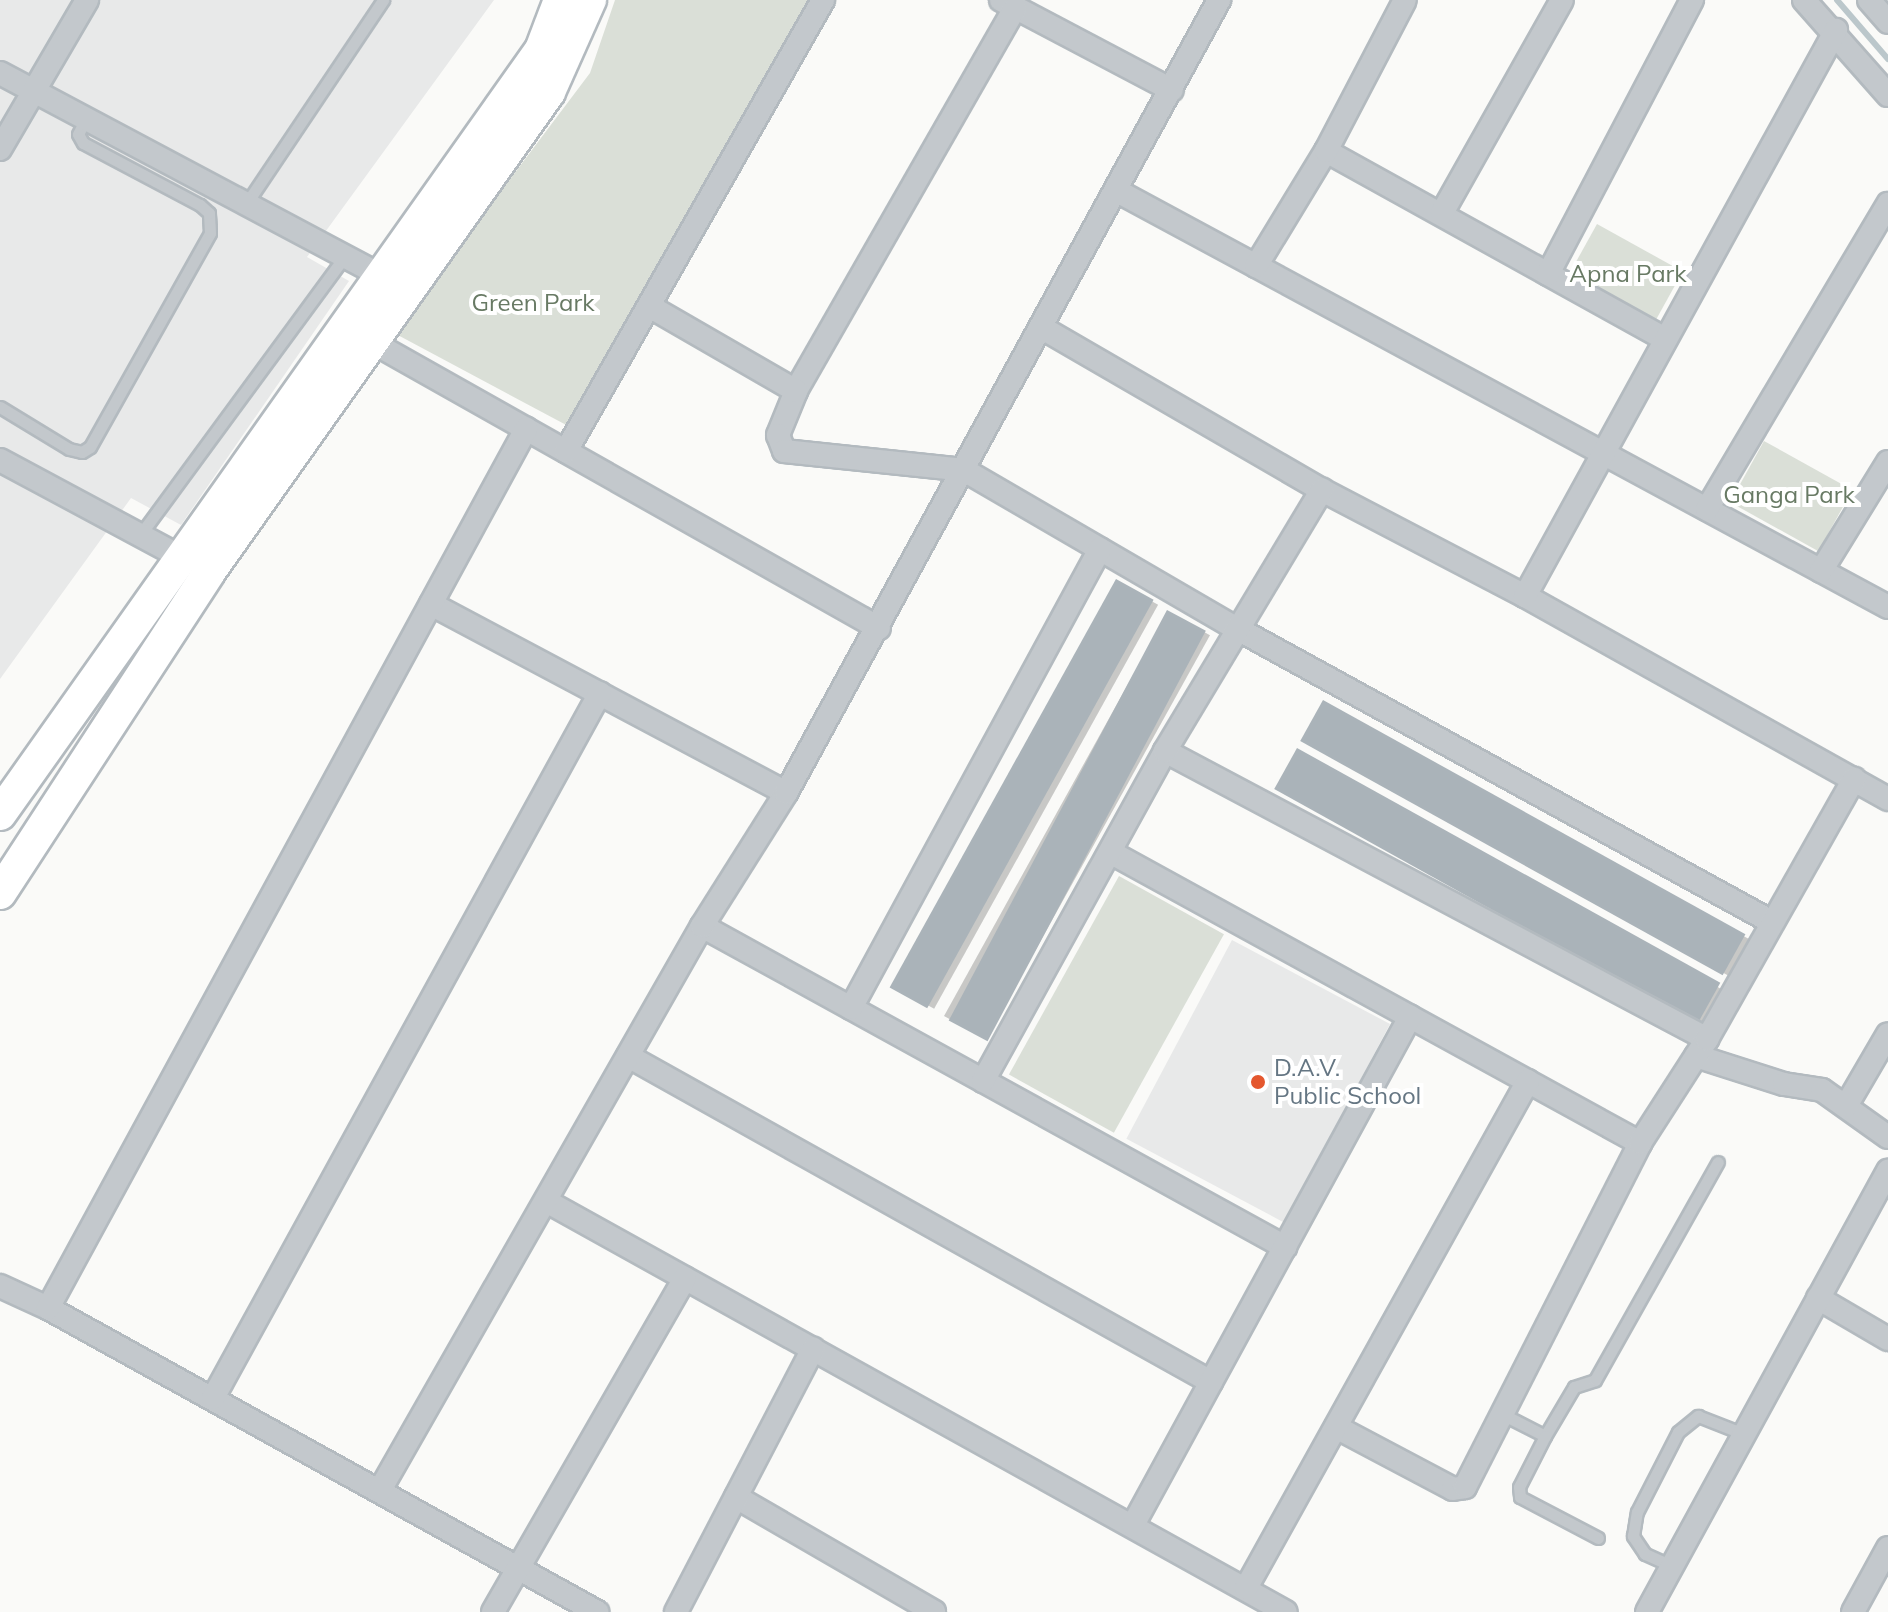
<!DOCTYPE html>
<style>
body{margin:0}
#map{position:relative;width:1888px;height:1612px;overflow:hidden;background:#fafaf8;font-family:Mulish,sans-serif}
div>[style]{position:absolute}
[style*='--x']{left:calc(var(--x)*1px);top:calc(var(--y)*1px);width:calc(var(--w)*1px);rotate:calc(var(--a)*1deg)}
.built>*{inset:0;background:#e8e9e9;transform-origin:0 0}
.green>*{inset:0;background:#dadfd7;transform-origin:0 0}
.shadow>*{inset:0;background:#0003;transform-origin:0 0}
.stream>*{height:6px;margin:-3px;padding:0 3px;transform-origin:3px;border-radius:3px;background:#bbc7cb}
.building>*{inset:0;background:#aab3b9;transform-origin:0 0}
.roads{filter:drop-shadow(2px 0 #b3babf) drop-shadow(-2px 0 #b3babf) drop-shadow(0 2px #b3babf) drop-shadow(0 -2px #b3babf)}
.lane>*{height:11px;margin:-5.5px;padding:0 5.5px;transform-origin:5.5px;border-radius:5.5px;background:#c3c8cc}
.street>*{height:22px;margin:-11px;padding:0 11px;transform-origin:11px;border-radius:11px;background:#c3c8cc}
.secondary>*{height:32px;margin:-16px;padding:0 16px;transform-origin:16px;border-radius:16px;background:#fff}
.dots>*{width:22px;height:22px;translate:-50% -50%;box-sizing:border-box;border:4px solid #fff;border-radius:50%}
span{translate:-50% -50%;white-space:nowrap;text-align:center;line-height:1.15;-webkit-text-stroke:8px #fff;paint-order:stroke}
.park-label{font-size:24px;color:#687a64}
.poi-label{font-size:24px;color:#657683}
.left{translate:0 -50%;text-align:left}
</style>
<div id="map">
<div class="built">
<i style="clip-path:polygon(0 0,494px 0,307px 257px,349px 281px,181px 525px,131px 498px,0 679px)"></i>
<i style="left:1232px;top:940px;width:179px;height:225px;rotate:28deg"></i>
</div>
<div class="green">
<i style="clip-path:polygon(615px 0,811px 0,570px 427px,394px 333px,590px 73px)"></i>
<i style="left:1597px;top:224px;width:98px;height:56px;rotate:29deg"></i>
<i style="left:1764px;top:441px;width:101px;height:70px;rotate:29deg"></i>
<i style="left:1119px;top:876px;width:120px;height:227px;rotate:29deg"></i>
</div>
<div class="shadow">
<i style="left:1117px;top:582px;width:47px;height:462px;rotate:29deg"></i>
<i style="left:1168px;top:612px;width:48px;height:462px;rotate:29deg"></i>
<i style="left:1323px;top:703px;width:488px;height:42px;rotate:29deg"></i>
<i style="clip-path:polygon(1298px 751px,1723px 990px,1702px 1027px)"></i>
</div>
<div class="stream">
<i style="--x:1837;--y:0;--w:78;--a:49.2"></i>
</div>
<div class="building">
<i style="left:1116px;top:579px;width:43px;height:467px;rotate:29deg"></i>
<i style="left:1167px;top:610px;width:44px;height:465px;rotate:28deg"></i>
<i style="left:1323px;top:700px;width:483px;height:47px;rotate:29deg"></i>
<i style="left:1297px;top:748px;width:484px;height:47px;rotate:29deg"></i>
</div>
<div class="roads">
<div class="lane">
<i style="--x:246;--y:204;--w:246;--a:-56.1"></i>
<i style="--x:0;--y:407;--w:81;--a:31.3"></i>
<i style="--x:69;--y:449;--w:13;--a:13"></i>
<i style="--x:82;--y:452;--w:9;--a:-32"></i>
<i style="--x:90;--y:447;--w:245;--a:-60.7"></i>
<i style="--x:210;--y:233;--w:20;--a:-93"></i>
<i style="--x:209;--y:213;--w:12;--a:-138"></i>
<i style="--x:200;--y:205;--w:132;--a:-152.1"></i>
<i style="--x:83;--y:143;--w:10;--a:-119"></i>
<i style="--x:78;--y:134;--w:17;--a:-62"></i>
<i style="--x:140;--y:535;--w:346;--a:-53.7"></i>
<i style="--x:1504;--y:1415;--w:46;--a:27.1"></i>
<i style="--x:1545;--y:1436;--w:57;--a:-59.4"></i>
<i style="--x:1574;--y:1387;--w:22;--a:-18"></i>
<i style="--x:1595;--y:1380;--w:250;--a:-60.6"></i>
<i style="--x:1545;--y:1436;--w:57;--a:117"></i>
<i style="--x:1519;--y:1487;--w:10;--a:84"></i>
<i style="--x:1520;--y:1497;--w:88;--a:27.7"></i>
<i style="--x:1672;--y:1566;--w:30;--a:-156"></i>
<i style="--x:1645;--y:1554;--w:22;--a:-124"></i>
<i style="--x:1633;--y:1536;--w:24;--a:-81"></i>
<i style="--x:1637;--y:1512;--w:90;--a:-62.9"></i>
<i style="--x:1678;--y:1432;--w:26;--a:-39"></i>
<i style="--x:1698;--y:1416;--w:49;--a:21.4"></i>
</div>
<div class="street">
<i style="--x:1001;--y:0;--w:193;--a:27.8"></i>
<i style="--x:1804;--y:0;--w:127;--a:48.5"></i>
<i style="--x:1869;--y:0;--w:29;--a:49"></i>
<i style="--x:1015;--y:8;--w:441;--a:119.8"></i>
<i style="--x:796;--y:391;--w:48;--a:112.2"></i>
<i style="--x:778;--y:435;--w:17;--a:69"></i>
<i style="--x:784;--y:451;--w:181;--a:6"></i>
<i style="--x:964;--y:470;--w:315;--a:30.2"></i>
<i style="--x:1236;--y:628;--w:611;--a:28.75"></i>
<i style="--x:0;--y:73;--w:433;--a:28"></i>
<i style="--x:0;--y:149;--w:173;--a:-59.7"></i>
<i style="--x:1326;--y:151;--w:388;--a:29"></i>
<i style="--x:1119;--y:192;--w:874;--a:28.35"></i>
<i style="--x:1442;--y:213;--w:244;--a:-60.6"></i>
<i style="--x:1256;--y:266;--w:135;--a:-58.7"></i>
<i style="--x:1326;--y:151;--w:170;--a:-62.4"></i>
<i style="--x:1548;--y:274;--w:310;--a:-62.3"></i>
<i style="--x:649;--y:306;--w:170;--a:30"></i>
<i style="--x:1044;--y:329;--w:321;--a:30.1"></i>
<i style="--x:1322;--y:490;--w:229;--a:27.6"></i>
<i style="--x:1525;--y:596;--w:416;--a:29.2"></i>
<i style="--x:372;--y:342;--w:582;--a:29.43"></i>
<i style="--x:566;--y:451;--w:519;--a:-60.32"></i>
<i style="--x:0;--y:460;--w:220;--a:28.2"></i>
<i style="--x:1707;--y:509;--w:355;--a:-59.3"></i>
<i style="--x:1821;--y:571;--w:128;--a:-58.4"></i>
<i style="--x:1525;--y:596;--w:646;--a:-61.21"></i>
<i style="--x:431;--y:604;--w:402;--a:28"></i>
<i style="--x:1165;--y:751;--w:614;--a:27.98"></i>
<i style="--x:1110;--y:852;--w:605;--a:28.77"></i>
<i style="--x:702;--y:926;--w:666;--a:28.84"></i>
<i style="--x:851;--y:1008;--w:522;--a:-61.52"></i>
<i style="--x:628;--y:1056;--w:668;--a:29.21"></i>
<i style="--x:1696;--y:1056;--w:92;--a:17.7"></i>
<i style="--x:1784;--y:1084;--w:38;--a:9"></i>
<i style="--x:1822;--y:1090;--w:81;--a:35.5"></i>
<i style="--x:983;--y:1081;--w:377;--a:-61.1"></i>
<i style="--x:1165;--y:751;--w:305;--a:-59"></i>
<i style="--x:1846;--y:1106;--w:83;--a:-59.7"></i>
<i style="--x:546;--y:1201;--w:846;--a:29.05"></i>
<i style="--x:0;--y:1286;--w:53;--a:24.6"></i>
<i style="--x:48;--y:1308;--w:628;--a:28.97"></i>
<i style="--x:1818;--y:1298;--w:81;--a:30.4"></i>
<i style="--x:48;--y:1308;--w:1001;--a:-61.46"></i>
<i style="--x:213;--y:1398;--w:804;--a:-61.24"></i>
<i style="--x:1336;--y:1427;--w:132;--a:27.9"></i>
<i style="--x:1453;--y:1489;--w:12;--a:-9"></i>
<i style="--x:1465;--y:1487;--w:386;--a:-63"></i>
<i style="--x:1640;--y:1143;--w:124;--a:-57.2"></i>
<i style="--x:1707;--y:1039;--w:299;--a:-60.5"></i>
<i style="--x:380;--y:1490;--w:649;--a:-60.28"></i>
<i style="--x:702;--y:926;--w:157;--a:-57.7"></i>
<i style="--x:786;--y:793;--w:904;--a:-61.36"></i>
<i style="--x:736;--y:1497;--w:229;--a:30.1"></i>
<i style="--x:1133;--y:1525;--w:579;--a:-61.4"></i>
<i style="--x:1246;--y:1588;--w:580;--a:-60.92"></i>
<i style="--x:493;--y:1612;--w:385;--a:-60.1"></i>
<i style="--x:676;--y:1612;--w:297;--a:-62.5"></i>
<i style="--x:1647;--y:1612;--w:503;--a:-61.34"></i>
<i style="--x:1853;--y:1612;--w:73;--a:-61.3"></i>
</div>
<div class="secondary">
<i style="--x:0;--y:814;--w:936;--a:-54.7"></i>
<i style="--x:541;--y:50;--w:53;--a:-69.2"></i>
<i style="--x:0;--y:893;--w:383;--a:-56.9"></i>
<i style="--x:209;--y:572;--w:588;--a:-54.69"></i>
<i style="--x:549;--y:92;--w:101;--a:-66"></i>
</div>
</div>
<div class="dots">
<i style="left:1258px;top:1082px;background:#e4572e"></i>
</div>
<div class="park-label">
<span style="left:1628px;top:274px">Apna Park</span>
<span style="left:533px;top:303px">Green Park</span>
<span style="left:1789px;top:495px">Ganga Park</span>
</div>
<div class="poi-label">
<span class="left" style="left:1274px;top:1082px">D.A.V.<br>Public School</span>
</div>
</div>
